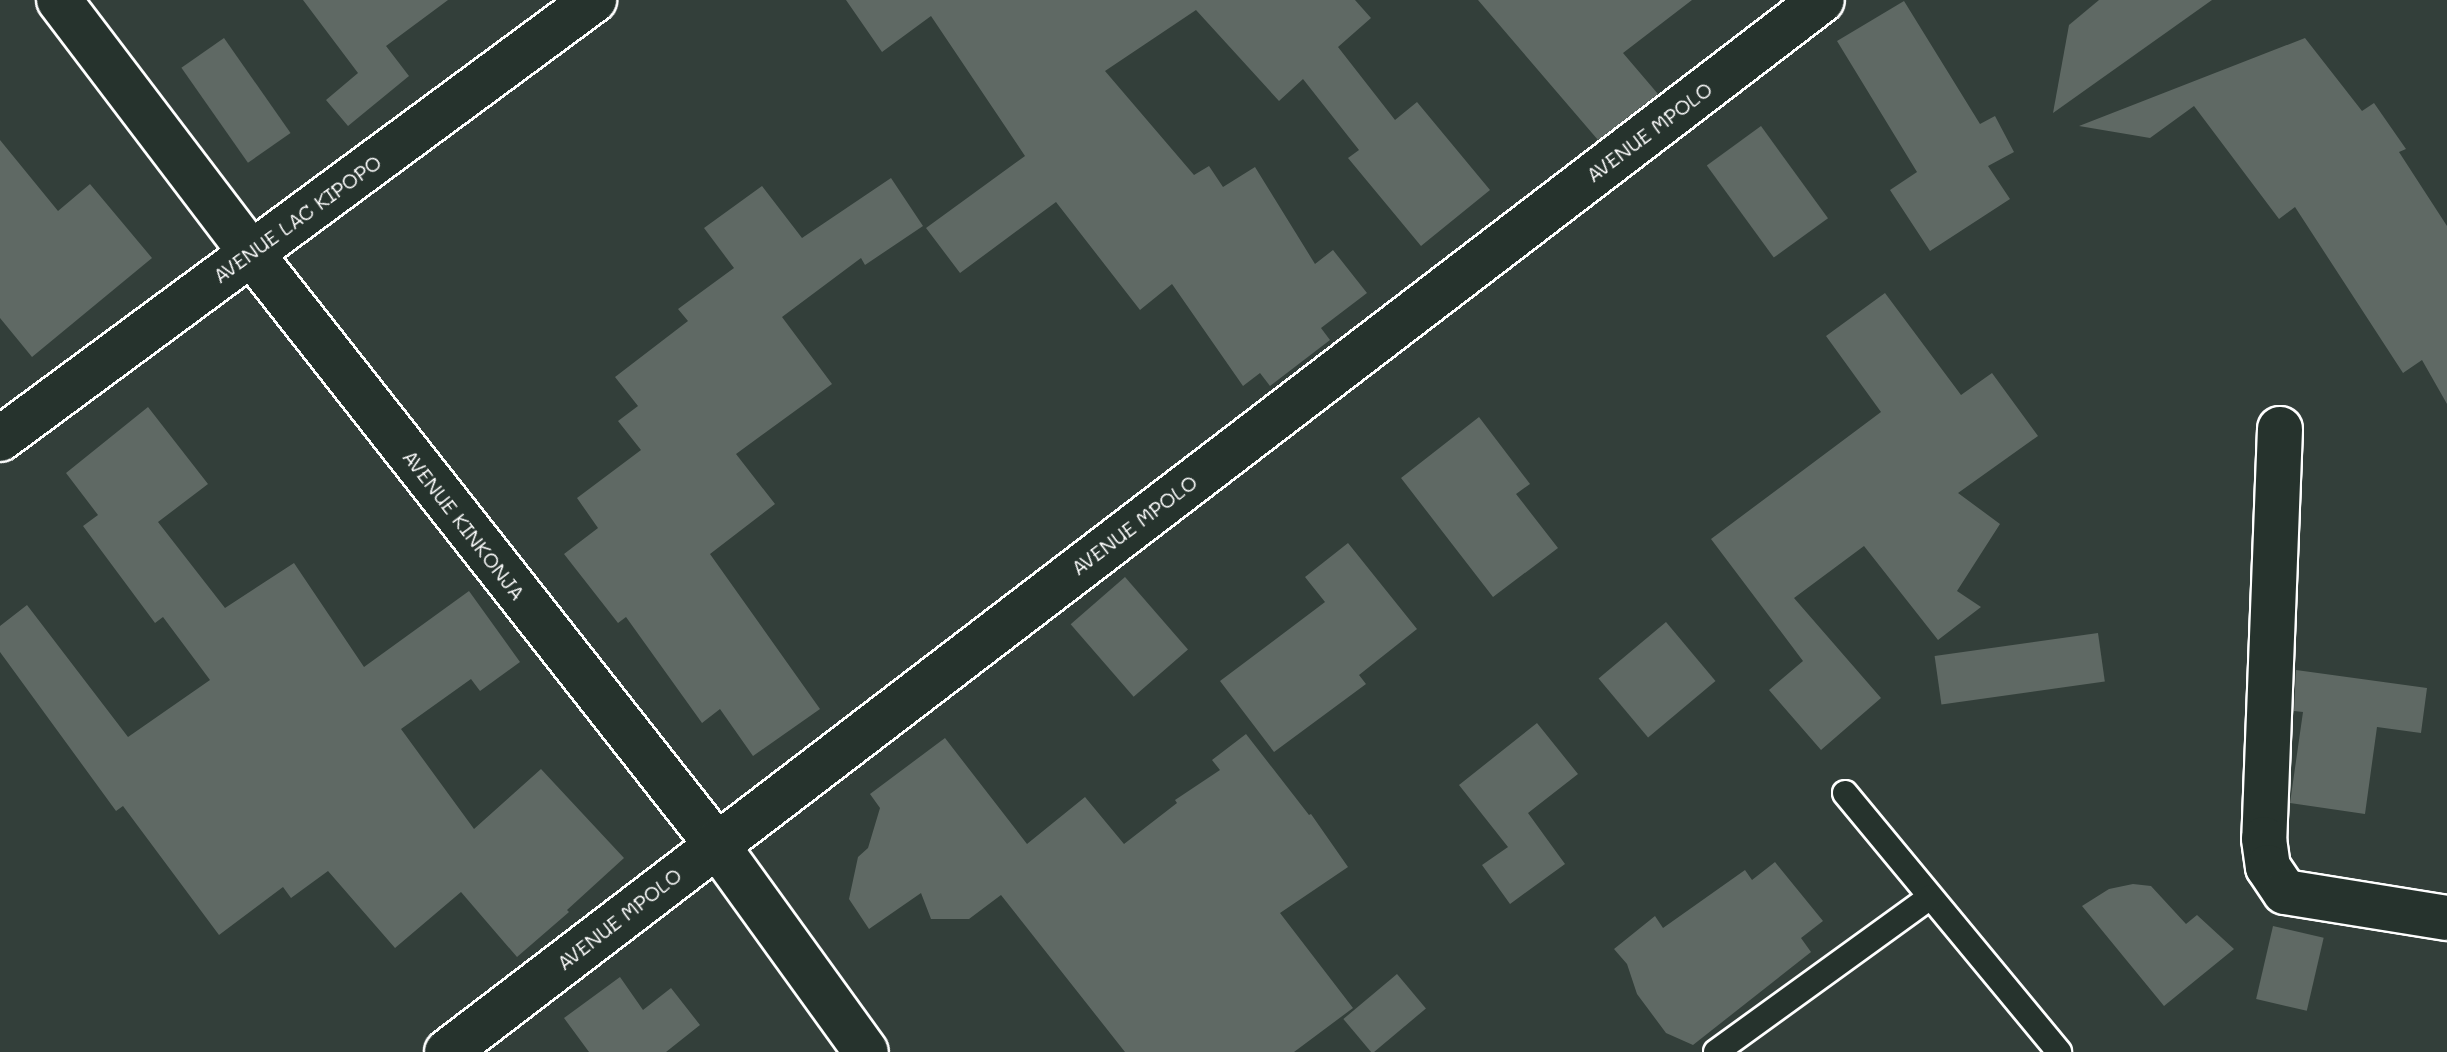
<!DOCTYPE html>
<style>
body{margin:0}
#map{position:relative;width:2447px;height:1052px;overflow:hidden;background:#333f3a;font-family:Mali,sans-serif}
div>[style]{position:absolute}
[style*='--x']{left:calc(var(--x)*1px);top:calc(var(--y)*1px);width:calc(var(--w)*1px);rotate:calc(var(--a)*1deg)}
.building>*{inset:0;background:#5f6964;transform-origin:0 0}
.roads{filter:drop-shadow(2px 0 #fff) drop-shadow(-2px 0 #fff) drop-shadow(0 2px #fff) drop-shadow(0 -2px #fff)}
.lane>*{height:24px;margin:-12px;padding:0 12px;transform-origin:12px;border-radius:12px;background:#26332d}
.street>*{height:44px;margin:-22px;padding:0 22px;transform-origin:22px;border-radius:22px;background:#26332d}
span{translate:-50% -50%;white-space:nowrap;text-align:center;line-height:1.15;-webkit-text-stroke:6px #26332d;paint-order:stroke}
.street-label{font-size:20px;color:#fff}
</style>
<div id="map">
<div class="building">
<i style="clip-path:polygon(303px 0,448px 0,386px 46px,409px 76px,348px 126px,326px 100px,358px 73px)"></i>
<i style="clip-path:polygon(846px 0,1355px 0,1371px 18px,1338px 47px,1395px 120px,1417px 102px,1490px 190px,1421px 246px,1348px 158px,1359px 150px,1303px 79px,1279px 101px,1196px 10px,1105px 71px,1194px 175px,1209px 166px,1223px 187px,1255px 167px,1315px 264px,1333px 250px,1367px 293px,1321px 328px,1330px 340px,1270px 386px,1260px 373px,1243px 386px,1172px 284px,1140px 310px,1056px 202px,960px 273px,926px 228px,1025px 156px,931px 16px,882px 52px)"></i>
<i style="clip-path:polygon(1478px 0,1692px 0,1623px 53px,1658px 94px,1598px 140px)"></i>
<i style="clip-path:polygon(2099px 0,2212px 0,2053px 113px,2069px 25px)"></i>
<i style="clip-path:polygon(1904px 1px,1980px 124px,1995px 116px,2014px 152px,1988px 166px,2010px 199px,1930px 251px,1890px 190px,1917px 172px,1837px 41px)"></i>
<i style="left:224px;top:38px;width:116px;height:52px;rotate:55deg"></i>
<i style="clip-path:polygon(2305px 38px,2362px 111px,2374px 103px,2406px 149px,2399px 152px,2447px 226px,2447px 404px,2422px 360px,2403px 373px,2295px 207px,2279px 219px,2194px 106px,2150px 138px,2079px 126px)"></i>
<i style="left:1761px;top:126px;width:114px;height:67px;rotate:54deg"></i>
<i style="clip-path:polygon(0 140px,58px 211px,90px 184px,152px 258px,32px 357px,0 318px)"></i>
<i style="clip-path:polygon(891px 178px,923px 226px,865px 265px,861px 258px,782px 317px,832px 384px,736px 454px,775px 504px,710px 554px,820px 709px,753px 756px,720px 709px,702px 723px,626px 617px,618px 623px,564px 554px,598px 528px,577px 498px,641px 450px,618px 421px,638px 406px,615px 377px,688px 321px,678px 309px,734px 268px,704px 228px,762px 186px,802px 238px)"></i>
<i style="clip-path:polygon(1885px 293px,1961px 395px,1992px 373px,2038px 436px,1958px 493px,2000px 524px,1957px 591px,1981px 607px,1938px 640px,1864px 546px,1794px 598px,1881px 698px,1821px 750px,1769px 690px,1803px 661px,1711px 539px,1881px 412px,1826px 336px)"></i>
<i style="clip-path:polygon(148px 407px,208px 484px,158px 522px,225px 608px,294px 563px,364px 667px,469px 591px,520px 662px,480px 691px,471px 679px,401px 729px,474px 829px,541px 769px,624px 858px,567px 910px,569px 912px,517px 957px,461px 892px,395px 948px,328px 871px,291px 898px,283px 887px,219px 935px,123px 806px,116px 811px,0 652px,0 626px,27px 605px,128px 737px,210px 680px,163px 617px,155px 623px,83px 526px,98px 515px,66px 473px)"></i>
<i style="clip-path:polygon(1479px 417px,1530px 484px,1516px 494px,1558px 548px,1493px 597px,1401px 478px)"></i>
<i style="clip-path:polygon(1348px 543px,1417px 629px,1359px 675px,1366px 684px,1274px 752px,1220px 681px,1325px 602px,1305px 577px)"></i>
<i style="left:1125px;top:577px;width:96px;height:72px;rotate:49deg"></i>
<i style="left:1666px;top:622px;width:77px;height:88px;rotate:50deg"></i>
<i style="left:2098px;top:633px;width:49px;height:165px;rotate:82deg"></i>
<i style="clip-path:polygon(2296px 670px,2427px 688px,2421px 733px,2377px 727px,2365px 814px,2290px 803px,2303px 712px,2294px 711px)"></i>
<i style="clip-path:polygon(1537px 723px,1578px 774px,1528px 813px,1565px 864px,1510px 904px,1482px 865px,1508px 847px,1459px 785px)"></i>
<i style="clip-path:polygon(1246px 734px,1309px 815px,1311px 814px,1348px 867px,1280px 913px,1353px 1008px,1294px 1052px,1125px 1052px,1001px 895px,969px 919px,931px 919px,921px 893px,869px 929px,849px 899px,858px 857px,868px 848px,880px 808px,870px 794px,945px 738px,1027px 844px,1085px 797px,1124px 844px,1177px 803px,1175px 800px,1220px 770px,1212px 760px)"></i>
<i style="clip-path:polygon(1775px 862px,1823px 921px,1801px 938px,1811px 952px,1693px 1045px,1666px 1033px,1637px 994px,1627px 964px,1614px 949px,1655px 916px,1663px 928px,1745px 870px,1752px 880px)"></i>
<i style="clip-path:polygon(2133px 884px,2151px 886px,2186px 924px,2197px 915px,2234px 949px,2164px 1006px,2082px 906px,2109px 889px)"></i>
<i style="left:2273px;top:926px;width:52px;height:75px;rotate:13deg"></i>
<i style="left:1397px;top:974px;width:45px;height:70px;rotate:50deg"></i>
<i style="clip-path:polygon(620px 977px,643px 1010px,671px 988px,700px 1025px,666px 1052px,589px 1052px,564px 1018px)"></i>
</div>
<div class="roads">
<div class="lane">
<i style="--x:1845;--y:793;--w:336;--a:50.4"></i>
<i style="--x:1716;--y:1052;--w:264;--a:-35.9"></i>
</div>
<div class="street">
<i style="--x:59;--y:0;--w:318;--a:52.8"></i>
<i style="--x:251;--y:253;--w:752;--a:51.8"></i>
<i style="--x:716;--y:844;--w:256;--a:54.2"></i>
<i style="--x:2280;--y:429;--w:410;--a:92.2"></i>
<i style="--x:2264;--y:839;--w:28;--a:82"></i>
<i style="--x:2268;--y:867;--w:30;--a:56"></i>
<i style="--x:2285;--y:892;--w:164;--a:9.1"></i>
<i style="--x:0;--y:439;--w:739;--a:-36.47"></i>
<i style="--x:447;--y:1052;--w:1731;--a:-37.42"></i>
</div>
</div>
<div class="street-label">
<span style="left:1649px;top:132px;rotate:-37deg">AVENUE MPOLO</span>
<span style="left:297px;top:219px;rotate:-36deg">AVENUE LAC KIPOPO</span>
<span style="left:464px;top:525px;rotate:52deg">AVENUE KINKONJA</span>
<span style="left:1134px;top:525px;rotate:-37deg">AVENUE MPOLO</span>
<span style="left:619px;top:919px;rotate:-38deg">AVENUE MPOLO</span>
</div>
</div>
